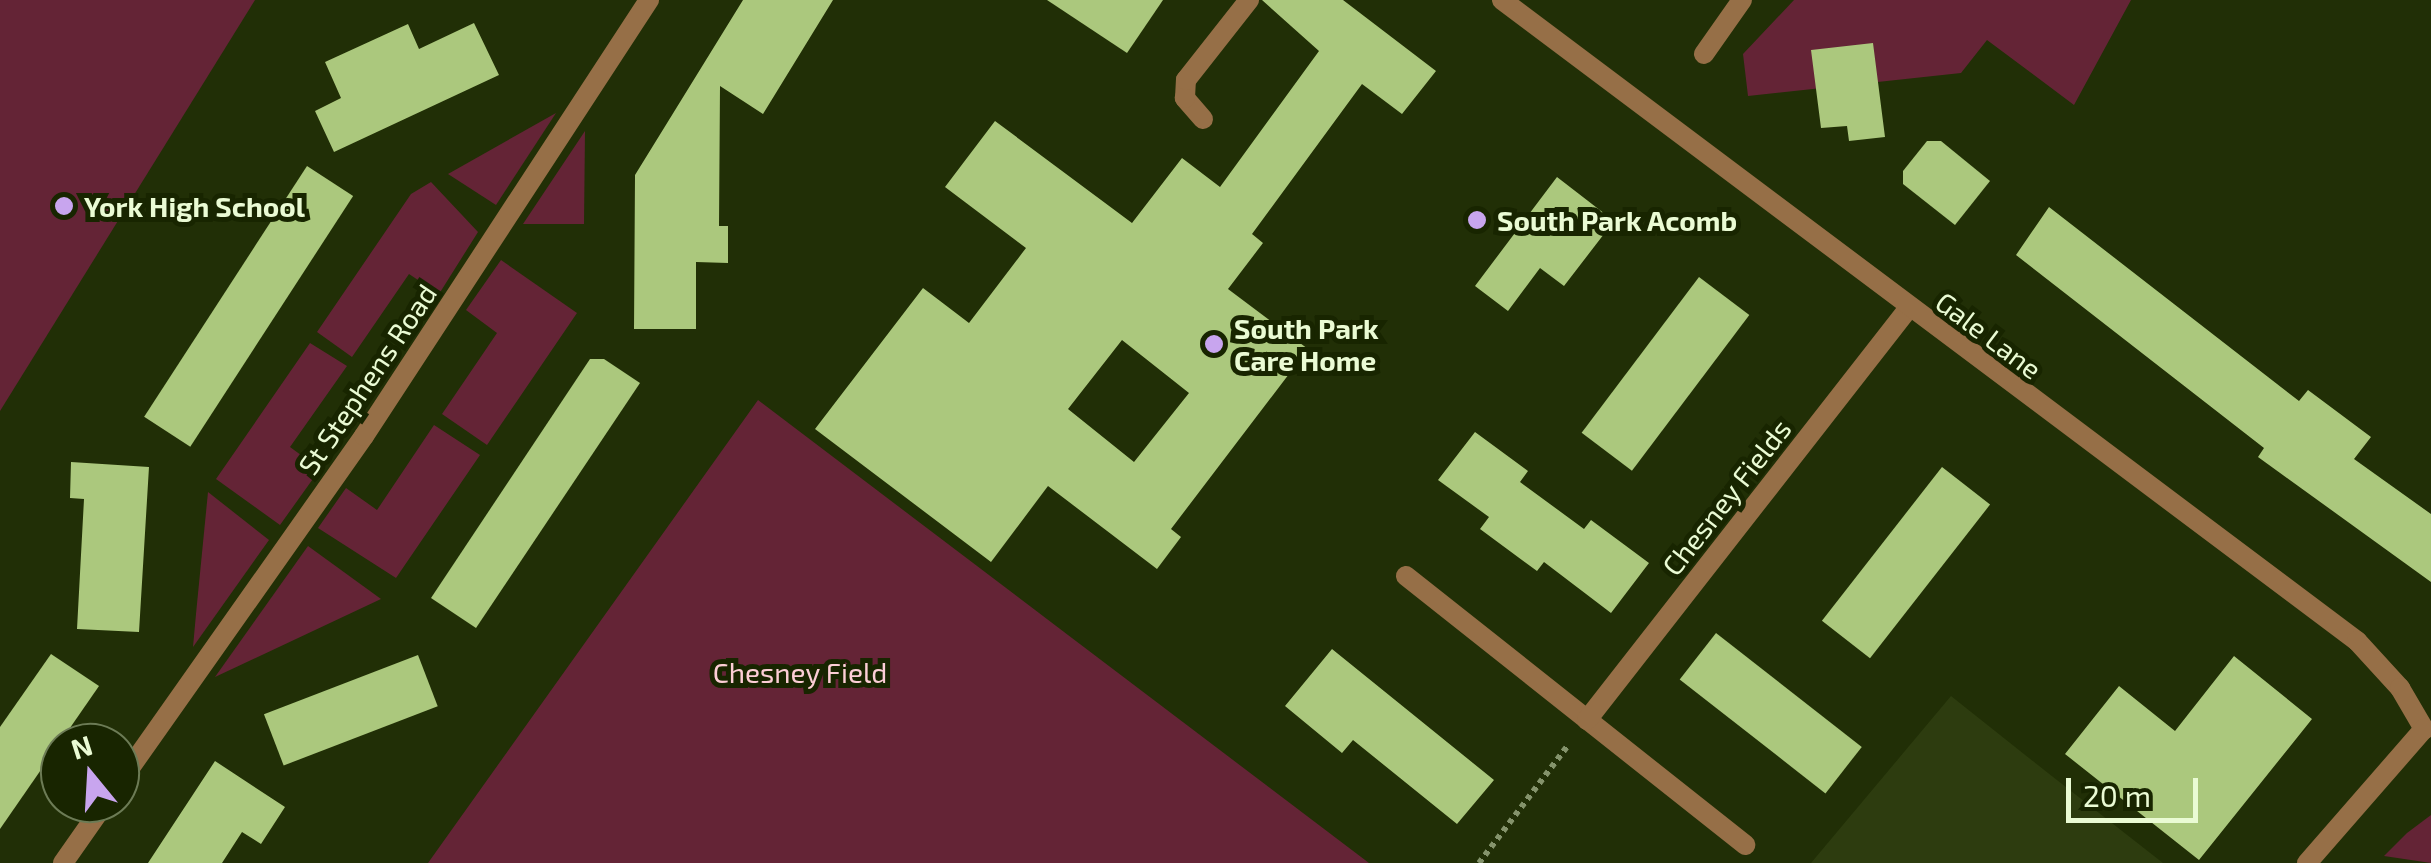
<!DOCTYPE html>
<style>
body{margin:0}
#map{position:relative;width:2431px;height:863px;overflow:hidden;background:#212f06;font-family:"Exo 2",sans-serif}
div>[style]{position:absolute}
[style*='--x']{left:calc(var(--x)*1px);top:calc(var(--y)*1px);width:calc(var(--w)*1px);rotate:calc(var(--a)*1deg)}
.built>*{inset:0;background:#2d3c0f}
.green>*{inset:0;background:#642436}
.building>*{inset:0;background:#abc87d;transform-origin:0 0}
.path>*{height:6px;margin-top:-3px;transform-origin:0;background:repeating-linear-gradient(90deg,#84936b 0 5px,transparent 0 10px)}
.minor>*{height:20px;margin:-10px;padding:0 10px;transform-origin:10px;border-radius:10px;background:#966f47}
.tertiary>*{height:20px;margin:-10px;padding:0 10px;transform-origin:10px;border-radius:10px;background:#966f47}
.dots>*{width:28px;height:28px;translate:-50% -50%;box-sizing:border-box;border:5px solid #182500;border-radius:50%}
span{translate:-50% -50%;white-space:nowrap;text-align:center;line-height:1.15;-webkit-text-stroke:10px #182500;paint-order:stroke}
.poi-label{font-size:28px;color:#eafbd4;font-weight:700}
.left{translate:0 -50%;text-align:left}
.street-label{font-size:28px;color:#eafbd4}
.park-label{font-size:28px;color:#fdced6}
.north{position:absolute;left:40px;top:723px;width:100px;height:100px;box-sizing:border-box;background:#182500;border:2px solid #6c7b55;border-radius:50%;rotate:342deg;font-size:28px;font-weight:700;line-height:40px;text-align:center;color:#eafbd4}
.north::after{content:'';display:block;margin:auto;width:35px;height:45px;background:#c8a5ee;clip-path:polygon(50% 0,100% 100%,50% 72%,0 100%)}
.scale{position:absolute;left:2066px;top:778px;width:132px;height:45px;box-sizing:border-box;border:5px solid #eafbd4;border-top:0;padding-left:12px;font-size:30px;line-height:35px;white-space:nowrap;color:#eafbd4;-webkit-text-stroke:8px #182500;paint-order:stroke}
</style>
<div id="map">
<div class="built">
<i style="clip-path:polygon(1951px 696px,2048px 773px,2163px 863px,1811px 863px)"></i>
</div>
<div class="green">
<i style="clip-path:polygon(0 0,255px 0,0 411px)"></i>
<i style="clip-path:polygon(1794px 0,2131px 0,2074px 105px,1987px 40px,1961px 73px,1748px 96px,1743px 54px)"></i>
<i style="clip-path:polygon(556px 113px,496px 205px,448px 174px)"></i>
<i style="clip-path:polygon(585px 131px,584px 224px,523px 224px)"></i>
<i style="clip-path:polygon(431px 182px,478px 232px,439px 294px,409px 274px,352px 357px,317px 332px,411px 194px)"></i>
<i style="clip-path:polygon(501px 260px,577px 313px,487px 445px,442px 414px,497px 333px,466px 310px)"></i>
<i style="clip-path:polygon(310px 343px,347px 366px,290px 447px,320px 469px,280px 525px,216px 479px)"></i>
<i style="clip-path:polygon(758px 400px,1068px 635px,1369px 863px,428px 863px)"></i>
<i style="clip-path:polygon(434px 425px,480px 455px,396px 578px,318px 528px,346px 488px,377px 510px)"></i>
<i style="clip-path:polygon(208px 492px,269px 540px,193px 647px,196px 614px)"></i>
<i style="clip-path:polygon(308px 546px,381px 599px,215px 677px)"></i>
<i style="clip-path:polygon(2431px 815px,2431px 863px,2384px 856px,2407px 833px)"></i>
</div>
<div class="building">
<i style="clip-path:polygon(743px 0,833px 0,763px 114px,720px 86px,719px 226px,728px 226px,728px 263px,696px 262px,696px 329px,634px 329px,635px 175px)"></i>
<i style="clip-path:polygon(1047px 0,1163px 0,1127px 53px)"></i>
<i style="clip-path:polygon(evenodd,1262px 0,1343px 0,1436px 71px,1402px 114px,1362px 84px,1252px 234px,1263px 243px,1228px 289px,1308px 349px,1171px 529px,1181px 537px,1157px 569px,1048px 486px,991px 562px,815px 429px,923px 288px,969px 323px,1026px 248px,945px 187px,995px 121px,1132px 223px,1182px 158px,1220px 187px,1319px 51px,1262px 0,1122px 340px,1189px 393px,1134px 462px,1068px 409px,1122px 340px)"></i>
<i style="clip-path:polygon(474px 23px,499px 75px,334px 152px,315px 111px,341px 98px,325px 62px,408px 24px,419px 49px)"></i>
<i style="clip-path:polygon(1873px 43px,1885px 137px,1849px 141px,1847px 126px,1821px 128px,1811px 50px)"></i>
<i style="clip-path:polygon(1927px 141px,1941px 141px,1990px 181px,1955px 225px,1903px 184px,1903px 171px)"></i>
<i style="left:307px;top:166px;width:55px;height:299px;rotate:33deg"></i>
<i style="clip-path:polygon(1557px 177px,1614px 221px,1564px 286px,1540px 268px,1508px 311px,1475px 286px)"></i>
<i style="clip-path:polygon(2049px 207px,2299px 401px,2308px 390px,2371px 437px,2354px 459px,2431px 514px,2431px 582px,2258px 457px,2264px 448px,2016px 255px)"></i>
<i style="left:1699px;top:277px;width:63px;height:195px;rotate:37deg"></i>
<i style="clip-path:polygon(590px 359px,604px 359px,640px 383px,476px 628px,431px 598px)"></i>
<i style="clip-path:polygon(1475px 432px,1528px 471px,1520px 482px,1584px 529px,1591px 520px,1649px 563px,1611px 613px,1544px 562px,1537px 571px,1480px 529px,1489px 517px,1438px 480px)"></i>
<i style="clip-path:polygon(71px 462px,149px 467px,139px 632px,77px 629px,84px 499px,70px 498px)"></i>
<i style="left:1942px;top:467px;width:61px;height:195px;rotate:38deg"></i>
<i style="left:1716px;top:633px;width:185px;height:59px;rotate:38deg"></i>
<i style="clip-path:polygon(1332px 649px,1494px 780px,1457px 824px,1353px 740px,1342px 753px,1285px 706px)"></i>
<i style="clip-path:polygon(51px 654px,99px 686px,0 829px,0 727px)"></i>
<i style="left:418px;top:655px;width:55px;height:165px;rotate:69deg"></i>
<i style="clip-path:polygon(2234px 656px,2312px 719px,2199px 860px,2065px 754px,2119px 686px,2175px 731px)"></i>
<i style="clip-path:polygon(215px 761px,285px 807px,261px 844px,242px 832px,222px 863px,148px 863px)"></i>
</div>
<div class="path">
<i style="--x:1479;--y:863;--w:149;--a:-52.9"></i>
</div>
<div class="minor">
<i style="--x:1704;--y:54;--w:66;--a:-54.9"></i>
<i style="--x:1203;--y:119;--w:28;--a:-131"></i>
<i style="--x:1185;--y:98;--w:18;--a:-87"></i>
<i style="--x:1186;--y:80;--w:102;--a:-51.8"></i>
<i style="--x:1406;--y:576;--w:433;--a:38.4"></i>
<i style="--x:1587;--y:720;--w:521;--a:-52.01"></i>
<i style="--x:120;--y:782;--w:423;--a:-54.8"></i>
<i style="--x:364;--y:436;--w:521;--a:-56.83"></i>
<i style="--x:63;--y:863;--w:73;--a:-55"></i>
</div>
<div class="tertiary">
<i style="--x:1502;--y:0;--w:1069;--a:36.86"></i>
<i style="--x:2357;--y:641;--w:64;--a:47.5"></i>
<i style="--x:2400;--y:688;--w:48;--a:59.7"></i>
<i style="--x:2307;--y:863;--w:178;--a:-48.9"></i>
</div>
<div class="dots">
<i style="left:64px;top:206px;background:#c8a5ee"></i>
<i style="left:1477px;top:220px;background:#c8a5ee"></i>
<i style="left:1214px;top:344px;background:#c8a5ee"></i>
</div>
<div class="poi-label">
<span class="left" style="left:84px;top:206px">York High School</span>
<span class="left" style="left:1497px;top:220px">South Park Acomb</span>
<span class="left" style="left:1234px;top:344px">South Park<br>Care Home</span>
</div>
<div class="street-label">
<span style="left:1989px;top:335px;rotate:37deg">Gale Lane</span>
<span style="left:367px;top:379px;rotate:-56deg">St Stephens Road</span>
<span style="left:1726px;top:497px;rotate:-52deg">Chesney Fields</span>
</div>
<div class="park-label">
<span style="left:800px;top:672px">Chesney Field</span>
</div>
<div class="north">N</div>
<div class="scale">20 m</div>
</div>
